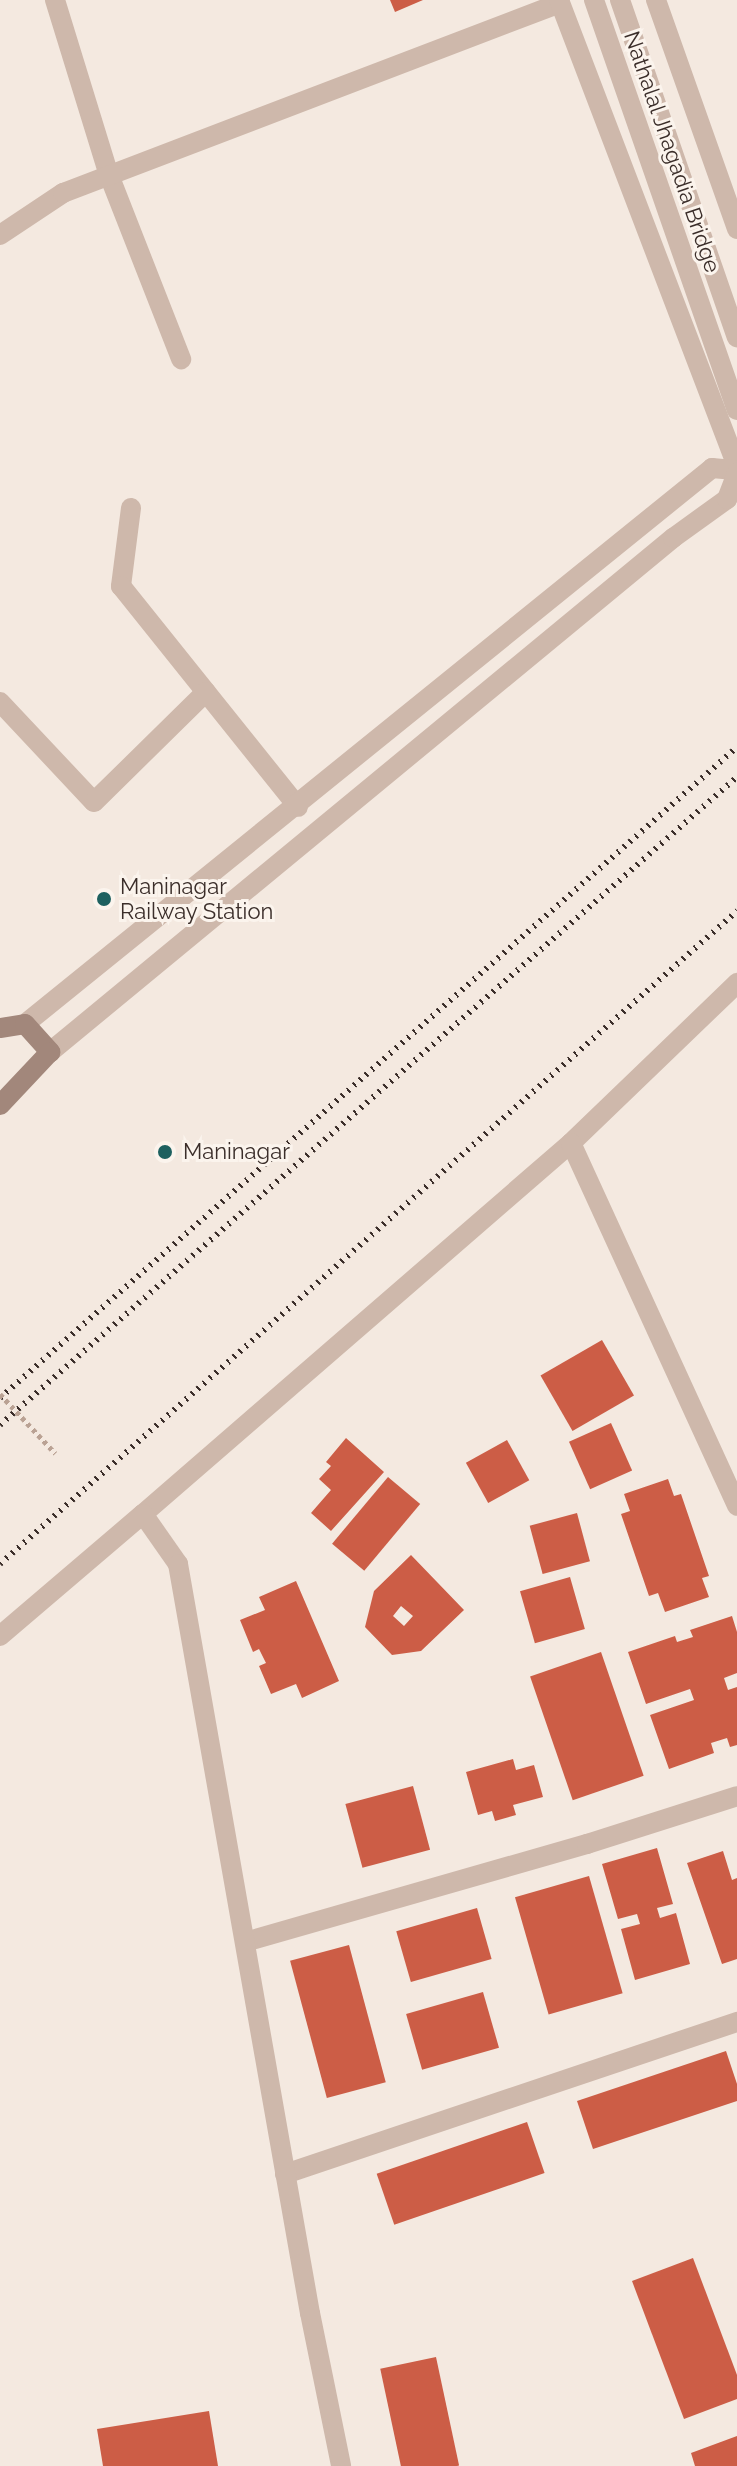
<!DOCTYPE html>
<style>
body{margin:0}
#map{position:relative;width:737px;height:2466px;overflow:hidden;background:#f4e9e0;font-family:Raleway,sans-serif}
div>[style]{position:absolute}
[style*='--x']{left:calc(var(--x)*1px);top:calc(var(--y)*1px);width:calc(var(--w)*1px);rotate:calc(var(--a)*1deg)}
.building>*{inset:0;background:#cc5d46;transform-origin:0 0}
.minor>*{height:20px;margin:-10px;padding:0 10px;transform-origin:10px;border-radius:10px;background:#ceb8ab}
.tertiary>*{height:20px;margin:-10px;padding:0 10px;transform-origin:10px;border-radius:10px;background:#ceb8ab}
.secondary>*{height:20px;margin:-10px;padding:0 10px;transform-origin:10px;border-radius:10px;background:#a2877b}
.rail>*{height:6px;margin-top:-3px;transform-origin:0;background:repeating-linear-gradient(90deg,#3b2e2a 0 2px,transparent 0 8px)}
.path-bridge>*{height:5px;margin-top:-2.5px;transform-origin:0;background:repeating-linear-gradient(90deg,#baa294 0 4px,transparent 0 8px)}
.dots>*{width:22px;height:22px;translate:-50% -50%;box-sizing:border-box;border:4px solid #fbf4ed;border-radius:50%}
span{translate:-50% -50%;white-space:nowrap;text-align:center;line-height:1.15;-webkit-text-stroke:6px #fbf4ed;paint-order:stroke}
.street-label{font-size:22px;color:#3b2e2a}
.poi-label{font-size:22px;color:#3b2e2a}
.left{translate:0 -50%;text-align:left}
</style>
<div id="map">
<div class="building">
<i style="clip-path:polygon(390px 0,423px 0,395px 12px)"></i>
<i style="left:602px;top:1340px;width:64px;height:71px;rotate:60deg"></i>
<i style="left:611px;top:1423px;width:52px;height:46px;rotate:66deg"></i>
<i style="clip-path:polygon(346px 1438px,384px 1472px,331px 1531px,311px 1513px,331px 1490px,319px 1479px,331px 1466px,326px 1462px)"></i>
<i style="left:507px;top:1440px;width:46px;height:47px;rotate:61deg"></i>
<i style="left:388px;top:1477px;width:42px;height:87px;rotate:40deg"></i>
<i style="clip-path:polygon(668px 1479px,674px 1496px,681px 1494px,709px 1576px,702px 1578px,709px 1597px,665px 1612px,658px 1593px,649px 1596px,621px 1514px,630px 1511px,624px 1494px)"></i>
<i style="left:577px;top:1513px;width:50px;height:49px;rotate:75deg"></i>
<i style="clip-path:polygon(evenodd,411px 1555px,464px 1610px,421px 1651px,392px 1655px,365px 1627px,374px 1591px,411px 1555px,401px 1606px,413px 1616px,404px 1626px,393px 1616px,401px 1606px)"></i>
<i style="left:570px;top:1577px;width:54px;height:52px;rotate:74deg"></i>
<i style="clip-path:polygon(296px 1581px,339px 1681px,302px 1698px,296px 1684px,271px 1694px,259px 1666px,266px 1663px,259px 1649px,253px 1652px,240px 1620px,265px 1610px,259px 1597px)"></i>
<i style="clip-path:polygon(732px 1616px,737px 1632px,737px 1673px,724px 1678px,728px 1690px,737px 1687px,737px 1745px,730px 1747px,727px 1738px,711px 1743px,714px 1753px,669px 1769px,650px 1715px,694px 1700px,690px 1689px,646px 1704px,628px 1652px,675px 1636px,677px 1642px,693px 1637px,690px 1630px)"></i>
<i style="left:601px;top:1652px;width:131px;height:75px;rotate:71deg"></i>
<i style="clip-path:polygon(513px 1759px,516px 1770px,534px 1765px,543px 1797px,513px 1805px,516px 1815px,495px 1821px,492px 1811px,478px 1815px,466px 1772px)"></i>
<i style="left:413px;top:1786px;width:66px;height:70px;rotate:75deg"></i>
<i style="clip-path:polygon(657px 1848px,673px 1904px,657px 1908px,660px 1918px,676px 1913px,690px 1964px,635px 1980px,621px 1929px,640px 1924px,637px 1914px,618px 1919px,602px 1864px)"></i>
<i style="clip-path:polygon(723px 1851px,732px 1880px,737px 1878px,737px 1959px,722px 1964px,687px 1863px)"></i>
<i style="left:589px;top:1876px;width:122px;height:77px;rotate:74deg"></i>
<i style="left:477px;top:1908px;width:53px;height:84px;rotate:74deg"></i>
<i style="left:349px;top:1945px;width:142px;height:61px;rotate:75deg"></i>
<i style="left:483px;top:1992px;width:58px;height:80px;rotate:74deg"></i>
<i style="clip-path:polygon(726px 2051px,737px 2084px,737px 2101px,593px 2149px,577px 2101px)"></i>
<i style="left:527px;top:2122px;width:54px;height:159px;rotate:71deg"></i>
<i style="clip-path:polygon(693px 2258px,737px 2375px,737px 2399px,684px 2419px,632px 2281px)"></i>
<i style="left:436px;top:2357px;width:111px;height:57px;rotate:78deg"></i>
<i style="clip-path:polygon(209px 2411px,218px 2466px,103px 2466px,97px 2429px)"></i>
<i style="clip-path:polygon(737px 2436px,737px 2466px,695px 2466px,691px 2453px)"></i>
</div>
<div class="minor">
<i style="--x:55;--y:0;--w:183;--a:72.9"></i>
<i style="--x:109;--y:175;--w:198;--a:68.6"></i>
<i style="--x:0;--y:235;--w:76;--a:-33.7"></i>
<i style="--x:63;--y:193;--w:532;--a:-20.92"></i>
<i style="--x:131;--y:508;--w:79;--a:97.3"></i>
<i style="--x:121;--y:586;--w:283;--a:51.3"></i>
<i style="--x:0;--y:702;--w:137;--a:46.8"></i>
<i style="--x:94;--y:802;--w:157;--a:-44.5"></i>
<i style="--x:571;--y:1143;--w:231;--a:-43.9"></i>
<i style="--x:143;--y:1514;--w:566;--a:-40.92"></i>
<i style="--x:571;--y:1143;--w:399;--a:65.4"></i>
<i style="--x:245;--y:1942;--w:356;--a:-16"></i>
<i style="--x:587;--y:1844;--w:157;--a:-17.7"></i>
<i style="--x:285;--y:2174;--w:477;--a:-18.6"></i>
</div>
<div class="tertiary">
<i style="--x:559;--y:0;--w:500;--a:69.1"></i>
<i style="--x:594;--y:0;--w:434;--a:70.8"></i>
<i style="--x:620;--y:0;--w:357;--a:70.9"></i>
<i style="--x:656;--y:0;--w:243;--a:70.5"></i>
<i style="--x:25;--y:1024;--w:884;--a:-38.98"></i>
<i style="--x:712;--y:468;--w:25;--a:5"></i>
<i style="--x:50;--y:1052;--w:808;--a:-39.52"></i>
<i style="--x:673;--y:538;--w:67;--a:-35.8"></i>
<i style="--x:727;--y:499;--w:28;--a:-69"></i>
<i style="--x:0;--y:1636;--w:188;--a:-40.5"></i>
<i style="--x:143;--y:1514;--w:61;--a:55"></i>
<i style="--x:178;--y:1564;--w:761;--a:80.01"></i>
<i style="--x:310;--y:2313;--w:156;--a:78.5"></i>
</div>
<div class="secondary">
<i style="--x:0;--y:1028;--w:25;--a:-9"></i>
<i style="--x:25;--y:1024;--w:38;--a:48"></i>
<i style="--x:50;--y:1052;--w:73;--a:133.3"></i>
</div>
<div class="rail">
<i style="--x:0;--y:1398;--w:983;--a:-41.45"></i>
<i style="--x:0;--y:1425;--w:981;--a:-41.32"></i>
<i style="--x:0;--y:1564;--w:985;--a:-41.54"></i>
</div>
<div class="path-bridge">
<i style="--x:0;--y:1394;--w:81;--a:47"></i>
</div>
<div class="dots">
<i style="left:104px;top:899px;background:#1d605f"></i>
<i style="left:165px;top:1152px;background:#1d605f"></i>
</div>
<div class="street-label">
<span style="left:672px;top:152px;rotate:71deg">Nathalal Jhagadia Bridge</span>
</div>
<div class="poi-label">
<span class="left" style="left:120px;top:899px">Maninagar<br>Railway Station</span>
<span class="left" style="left:183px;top:1152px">Maninagar</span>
</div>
</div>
